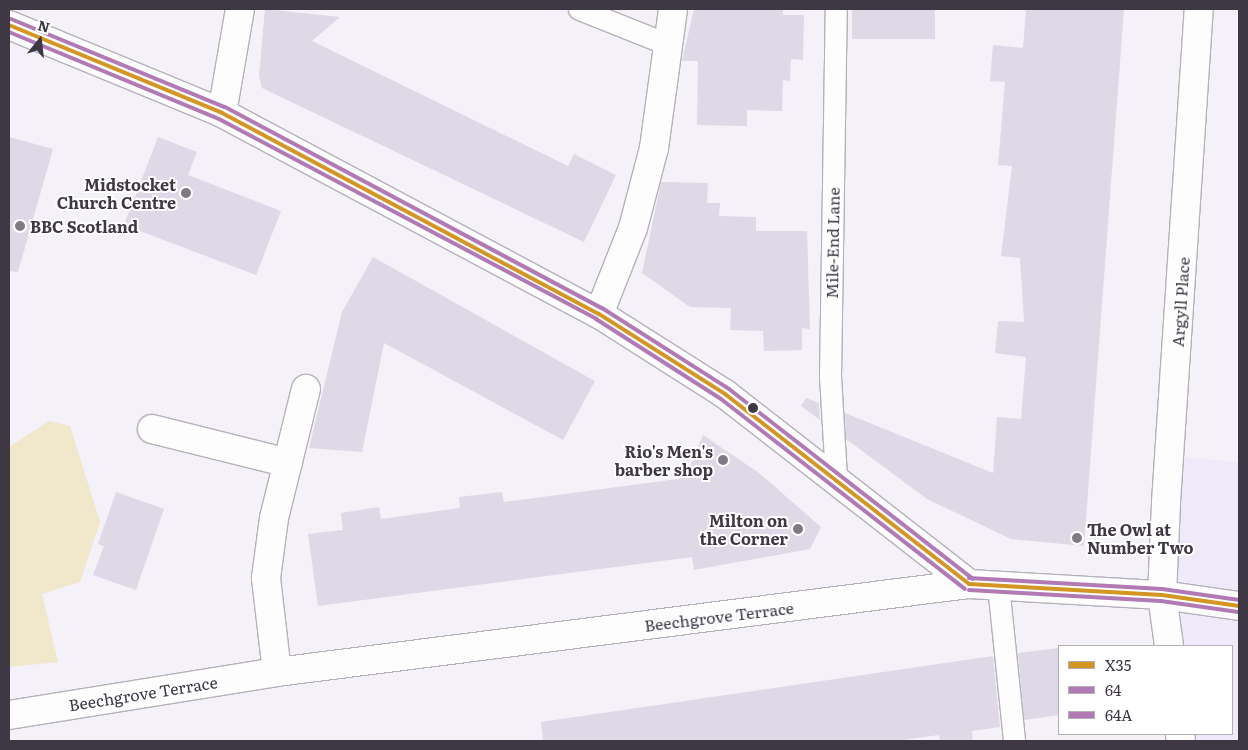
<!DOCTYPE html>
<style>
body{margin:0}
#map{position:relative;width:1248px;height:750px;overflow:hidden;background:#f4f1f8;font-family:Literata,serif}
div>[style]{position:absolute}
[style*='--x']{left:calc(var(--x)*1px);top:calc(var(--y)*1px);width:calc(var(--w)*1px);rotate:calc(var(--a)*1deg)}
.built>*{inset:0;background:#f0e9f9}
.green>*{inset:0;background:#f1e7cb}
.building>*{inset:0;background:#dfd8e7;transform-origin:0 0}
.roads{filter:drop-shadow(1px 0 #b5b1b9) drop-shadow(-1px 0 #b5b1b9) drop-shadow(0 1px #b5b1b9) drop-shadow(0 -1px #b5b1b9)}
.service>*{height:21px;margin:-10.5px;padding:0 10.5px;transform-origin:10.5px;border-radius:10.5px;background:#fdfdfe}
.minor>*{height:28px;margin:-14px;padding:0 14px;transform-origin:14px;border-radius:14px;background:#fdfdfe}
.tertiary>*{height:28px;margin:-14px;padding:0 14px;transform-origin:14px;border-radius:14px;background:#fdfdfe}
.bus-1>*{height:4px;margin:-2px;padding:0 2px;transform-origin:2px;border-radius:2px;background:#d49622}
.bus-2>*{height:4px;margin:-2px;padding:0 2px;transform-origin:2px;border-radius:2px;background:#b17ab5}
.bus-3>*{height:4px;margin:-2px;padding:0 2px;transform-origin:2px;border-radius:2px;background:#b17ab5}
.dots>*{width:14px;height:14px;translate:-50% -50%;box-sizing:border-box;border:2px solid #fff;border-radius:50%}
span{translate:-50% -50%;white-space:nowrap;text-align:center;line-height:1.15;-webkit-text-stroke:4px #fff;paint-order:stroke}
.poi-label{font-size:16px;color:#3e3845;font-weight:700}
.right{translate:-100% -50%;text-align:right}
.left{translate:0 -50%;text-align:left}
.street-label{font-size:16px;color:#3e3845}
.frame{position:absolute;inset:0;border:10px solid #3e3845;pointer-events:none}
.legend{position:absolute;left:1058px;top:645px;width:175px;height:90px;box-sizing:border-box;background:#fff;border:1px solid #b2afb5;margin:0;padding:6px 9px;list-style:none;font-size:15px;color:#3e3845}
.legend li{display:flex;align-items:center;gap:10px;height:25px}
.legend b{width:25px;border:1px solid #b2afb5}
.north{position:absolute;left:15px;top:15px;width:50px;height:50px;-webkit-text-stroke:4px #fff;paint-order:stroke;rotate:16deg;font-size:14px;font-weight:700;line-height:20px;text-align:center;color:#3e3845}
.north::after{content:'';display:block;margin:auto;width:18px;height:22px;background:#3e3845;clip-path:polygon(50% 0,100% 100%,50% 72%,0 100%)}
</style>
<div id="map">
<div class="built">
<i style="clip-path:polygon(1169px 456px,1239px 462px,1239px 741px,1181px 741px,1180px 734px,1232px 734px,1232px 646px,1169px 646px)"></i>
</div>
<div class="green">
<i style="clip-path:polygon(49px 421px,70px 426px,100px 522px,80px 582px,42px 594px,58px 662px,9px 667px,9px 447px)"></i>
</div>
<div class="building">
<i style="clip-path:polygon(265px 9px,340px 17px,312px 41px,568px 166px,574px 154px,616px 175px,584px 242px,262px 88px,259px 76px)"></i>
<i style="clip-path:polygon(694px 9px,783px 9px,783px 15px,804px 15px,803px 60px,791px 59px,790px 81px,783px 80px,782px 111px,747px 110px,747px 126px,697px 125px,698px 61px,682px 61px)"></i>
<i style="left:852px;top:9px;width:83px;height:30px"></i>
<i style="clip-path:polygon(1026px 9px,1124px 9px,1084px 546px,1011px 539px,927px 499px,846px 439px,845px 413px,993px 473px,997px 417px,1021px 419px,1026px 357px,995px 353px,998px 321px,1024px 322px,1020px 258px,1001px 256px,1012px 166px,998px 165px,1005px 82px,990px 81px,993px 45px,1023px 48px)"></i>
<i style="clip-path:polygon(9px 137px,53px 149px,18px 272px,9px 271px)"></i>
<i style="clip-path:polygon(158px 137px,197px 152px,188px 175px,281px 211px,256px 275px,124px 225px)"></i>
<i style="clip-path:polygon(661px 182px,708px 183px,707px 203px,720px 203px,719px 216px,756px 217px,756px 231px,807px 231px,810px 329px,802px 328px,802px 350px,764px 351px,763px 331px,730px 330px,731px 308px,690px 307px,642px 273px)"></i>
<i style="clip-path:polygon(373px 257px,595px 381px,563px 440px,384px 343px,362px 452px,309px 448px,342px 312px)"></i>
<i style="clip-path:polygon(806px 398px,819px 403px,820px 420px,801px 406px)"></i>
<i style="clip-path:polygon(703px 435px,759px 473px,821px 527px,810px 549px,694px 570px,692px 557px,318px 606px,308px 534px,343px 530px,341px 513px,379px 507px,381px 519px,460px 508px,459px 497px,502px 492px,504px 502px,685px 478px)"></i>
<i style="clip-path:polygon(116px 492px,164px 509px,136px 590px,93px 575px,104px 546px,98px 544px)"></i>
<i style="clip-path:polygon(1059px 648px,1059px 715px,1024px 720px,1018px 653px)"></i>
<i style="clip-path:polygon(993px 656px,1000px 727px,972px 731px,973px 741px,940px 741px,939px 735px,894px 741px,543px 741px,541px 722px)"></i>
</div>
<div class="roads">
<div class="service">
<i style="--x:579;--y:9;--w:95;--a:21.7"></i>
<i style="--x:836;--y:477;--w:101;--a:-93.4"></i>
<i style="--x:830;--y:376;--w:367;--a:-89.1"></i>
<i style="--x:998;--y:585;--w:157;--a:84.1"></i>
</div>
<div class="minor">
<i style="--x:222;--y:113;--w:106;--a:-80.2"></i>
<i style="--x:599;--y:314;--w:92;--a:-68.4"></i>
<i style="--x:633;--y:228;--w:83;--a:-75.3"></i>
<i style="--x:654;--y:148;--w:140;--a:-82.2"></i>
<i style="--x:152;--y:429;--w:140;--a:14"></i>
<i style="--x:277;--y:672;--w:95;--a:-96.7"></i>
<i style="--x:266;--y:578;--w:61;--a:-82.4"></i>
<i style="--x:274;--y:518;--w:133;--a:-76.1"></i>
</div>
<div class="tertiary">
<i style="--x:9;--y:25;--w:230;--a:22.4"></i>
<i style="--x:222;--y:113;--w:427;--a:28.1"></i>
<i style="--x:599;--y:314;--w:149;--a:32.4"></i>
<i style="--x:725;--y:394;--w:309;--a:37.9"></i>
<i style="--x:1169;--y:646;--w:51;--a:-97.8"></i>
<i style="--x:1162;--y:595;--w:93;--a:-87.5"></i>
<i style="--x:1166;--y:502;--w:494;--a:-86.2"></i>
<i style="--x:9;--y:715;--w:271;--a:-9.1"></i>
<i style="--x:277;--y:672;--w:698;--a:-7.25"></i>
<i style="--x:969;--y:584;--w:193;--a:3.3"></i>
<i style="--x:1162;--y:595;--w:78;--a:8.1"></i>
<i style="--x:1180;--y:734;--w:7;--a:82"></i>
</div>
</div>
<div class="bus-1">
<i style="--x:9;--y:25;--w:230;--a:22.4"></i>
<i style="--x:222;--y:113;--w:427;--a:28.1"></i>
<i style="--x:599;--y:314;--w:149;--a:32.4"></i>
<i style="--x:725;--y:394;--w:309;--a:37.9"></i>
<i style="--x:969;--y:584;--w:193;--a:3.3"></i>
<i style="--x:1162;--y:595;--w:78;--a:8.1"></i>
</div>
<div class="bus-2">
<i style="--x:9;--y:32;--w:227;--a:22.5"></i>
<i style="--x:219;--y:119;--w:427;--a:27.9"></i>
<i style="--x:596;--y:319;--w:148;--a:32.6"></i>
<i style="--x:721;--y:399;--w:309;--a:37.9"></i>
<i style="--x:969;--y:590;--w:192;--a:3.3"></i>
<i style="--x:1161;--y:601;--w:78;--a:8.1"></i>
</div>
<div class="bus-3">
<i style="--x:11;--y:19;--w:231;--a:22.4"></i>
<i style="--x:225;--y:107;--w:427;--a:28.1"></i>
<i style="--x:602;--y:308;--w:151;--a:32.5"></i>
<i style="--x:729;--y:389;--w:309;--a:37.9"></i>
<i style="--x:969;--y:578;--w:193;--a:3.3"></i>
<i style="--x:1162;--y:589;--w:78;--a:8.1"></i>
</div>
<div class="dots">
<i style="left:186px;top:193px;background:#7e7984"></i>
<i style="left:20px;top:226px;background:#7e7984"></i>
<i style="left:753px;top:408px;background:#3e3845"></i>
<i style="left:723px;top:460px;background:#7e7984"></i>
<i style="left:798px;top:529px;background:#7e7984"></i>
<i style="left:1077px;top:538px;background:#7e7984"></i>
</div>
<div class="poi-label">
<span class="right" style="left:176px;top:193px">Midstocket<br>Church Centre</span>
<span class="left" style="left:30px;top:226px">BBC Scotland</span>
<span class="right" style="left:713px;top:460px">Rio's Men's<br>barber shop</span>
<span class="right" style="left:788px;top:529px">Milton on<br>the Corner</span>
<span class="left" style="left:1087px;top:538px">The Owl at<br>Number Two</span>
</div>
<div class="street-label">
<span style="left:832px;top:243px;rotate:-89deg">Mile-End Lane</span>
<span style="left:1180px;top:302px;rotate:-86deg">Argyll Place</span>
<span style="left:719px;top:616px;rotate:-7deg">Beechgrove Terrace</span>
<span style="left:143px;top:693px;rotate:-9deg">Beechgrove Terrace</span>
</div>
<div class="frame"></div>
<ul class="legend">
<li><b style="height:6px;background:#d49622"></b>X35</li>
<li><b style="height:6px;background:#b17ab5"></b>64</li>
<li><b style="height:6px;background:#b17ab5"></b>64A</li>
</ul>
<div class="north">N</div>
</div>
